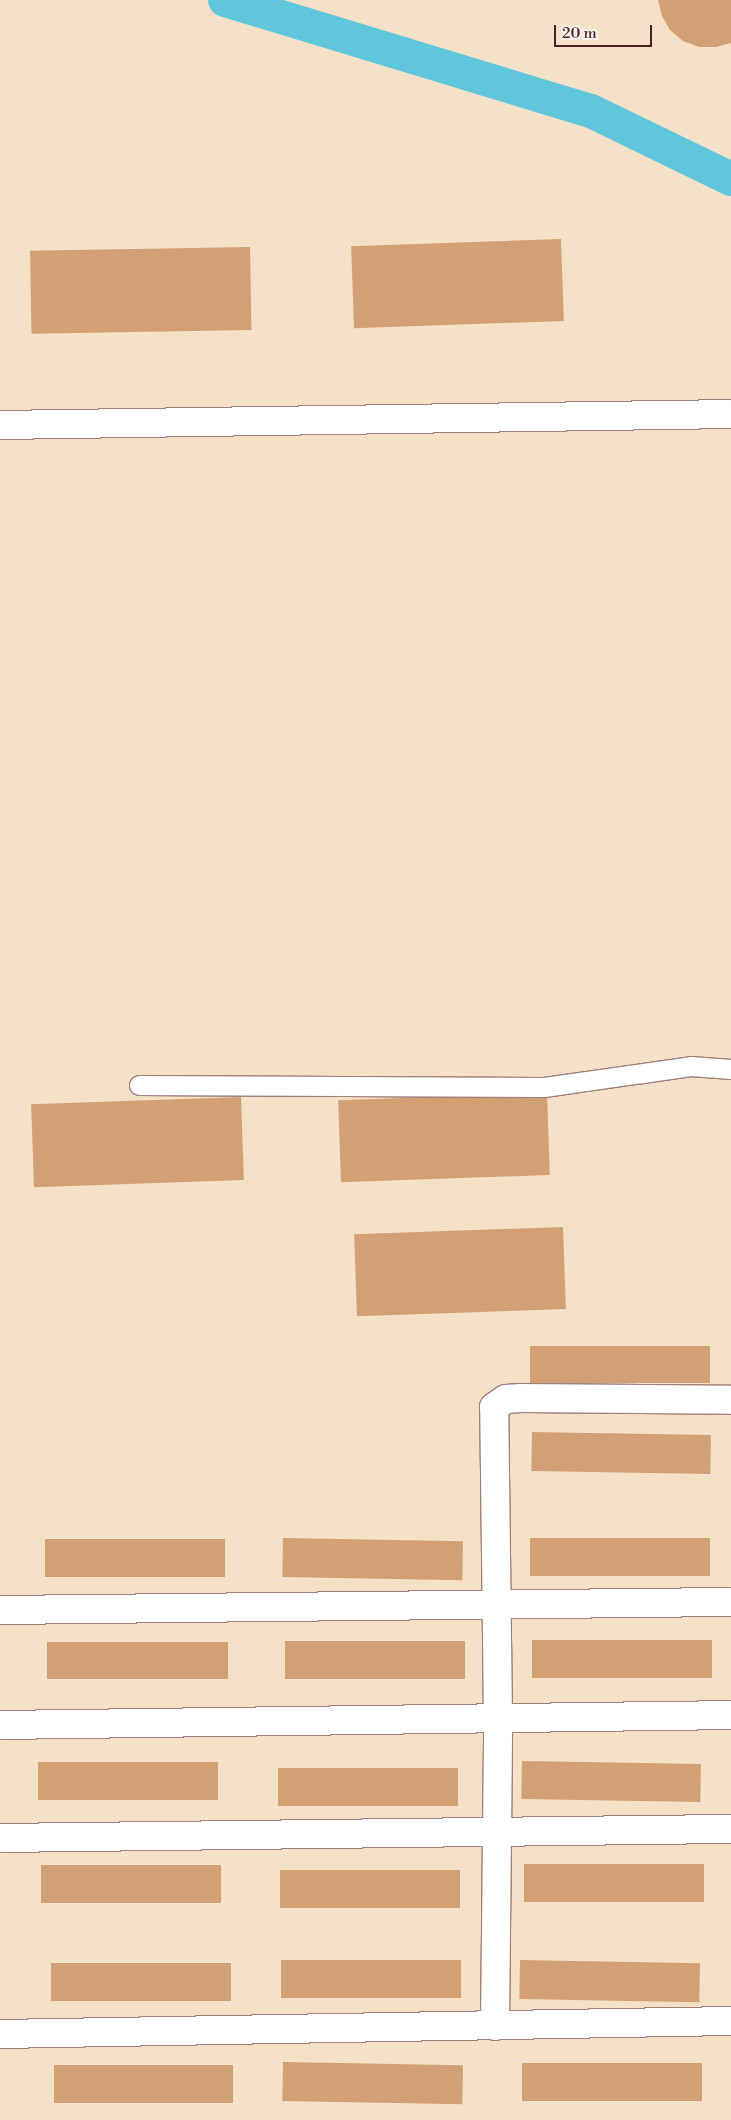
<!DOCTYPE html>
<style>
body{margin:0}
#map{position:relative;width:731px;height:2120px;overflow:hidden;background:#f5e1c8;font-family:"Libre Bodoni",serif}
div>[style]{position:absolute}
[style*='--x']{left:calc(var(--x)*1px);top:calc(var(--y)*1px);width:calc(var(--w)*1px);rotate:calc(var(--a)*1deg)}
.canal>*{height:34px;margin:-17px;padding:0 17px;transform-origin:17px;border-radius:17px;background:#5fc6dc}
.building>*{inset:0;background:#d1a175;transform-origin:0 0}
.roads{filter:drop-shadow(1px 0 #a0807a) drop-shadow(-1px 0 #a0807a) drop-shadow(0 1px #a0807a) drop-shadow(0 -1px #a0807a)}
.service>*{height:19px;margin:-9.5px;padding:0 9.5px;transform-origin:9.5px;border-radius:9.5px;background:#fff}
.minor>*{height:28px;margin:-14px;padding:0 14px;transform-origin:14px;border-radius:14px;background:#fff}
span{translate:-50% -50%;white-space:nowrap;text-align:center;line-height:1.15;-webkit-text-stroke:4.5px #f7f3e8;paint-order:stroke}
.scale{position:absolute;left:554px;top:25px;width:98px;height:22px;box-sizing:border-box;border:2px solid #4a1f2b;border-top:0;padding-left:6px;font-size:15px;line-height:18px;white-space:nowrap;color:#4a1f2b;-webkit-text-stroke:4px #f7f3e8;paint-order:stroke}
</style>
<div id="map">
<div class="canal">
<i style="--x:225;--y:0;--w:382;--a:16.9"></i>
<i style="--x:591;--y:111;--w:156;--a:25.9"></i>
</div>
<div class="building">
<i style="clip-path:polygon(658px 0,731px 0,731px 43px,716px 47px,699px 47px,683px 41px,670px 30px,662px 16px)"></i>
<i style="left:561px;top:239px;width:82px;height:210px;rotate:88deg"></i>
<i style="left:250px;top:247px;width:83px;height:220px;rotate:89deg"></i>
<i style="left:547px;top:1093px;width:82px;height:209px;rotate:88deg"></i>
<i style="left:241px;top:1097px;width:83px;height:210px;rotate:88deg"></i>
<i style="left:563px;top:1227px;width:82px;height:209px;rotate:88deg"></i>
<i style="left:530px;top:1346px;width:180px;height:37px"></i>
<i style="left:532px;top:1432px;width:179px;height:39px;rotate:1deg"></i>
<i style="left:283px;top:1538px;width:180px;height:39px;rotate:1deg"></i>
<i style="left:530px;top:1538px;width:180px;height:38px"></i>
<i style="left:45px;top:1539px;width:180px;height:38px"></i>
<i style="left:532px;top:1640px;width:180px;height:38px"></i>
<i style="left:285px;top:1641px;width:180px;height:38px"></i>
<i style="left:47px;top:1642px;width:181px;height:37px"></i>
<i style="left:522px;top:1761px;width:179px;height:38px;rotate:1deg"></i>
<i style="left:38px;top:1762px;width:180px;height:38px"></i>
<i style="left:278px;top:1768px;width:180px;height:38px"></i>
<i style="left:524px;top:1864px;width:180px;height:38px"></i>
<i style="left:41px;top:1865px;width:180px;height:38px"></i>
<i style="left:280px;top:1870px;width:180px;height:38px"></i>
<i style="left:281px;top:1960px;width:180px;height:38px"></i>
<i style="left:520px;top:1960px;width:180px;height:39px;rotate:1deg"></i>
<i style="left:51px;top:1963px;width:180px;height:38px"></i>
<i style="left:283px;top:2062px;width:180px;height:39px;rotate:1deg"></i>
<i style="left:522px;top:2063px;width:180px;height:38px"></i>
<i style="left:54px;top:2065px;width:179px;height:38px"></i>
</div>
<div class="roads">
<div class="service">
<i style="--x:139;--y:1085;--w:405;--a:0.3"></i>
<i style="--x:544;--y:1087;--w:148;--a:-8.1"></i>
<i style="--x:691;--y:1066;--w:40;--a:4.3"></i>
</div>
<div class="minor">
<i style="--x:0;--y:425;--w:731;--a:-0.86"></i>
<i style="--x:0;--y:1610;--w:731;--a:-0.63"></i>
<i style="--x:0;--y:1725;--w:731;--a:-0.78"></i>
<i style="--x:0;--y:1838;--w:731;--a:-0.71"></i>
<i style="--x:495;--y:2026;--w:308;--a:-89.4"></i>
<i style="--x:498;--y:1718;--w:311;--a:-90.7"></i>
<i style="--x:494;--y:1407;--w:14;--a:-34"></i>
<i style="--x:506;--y:1399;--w:15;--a:-4"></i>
<i style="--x:521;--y:1398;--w:210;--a:0.5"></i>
<i style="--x:0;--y:2034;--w:731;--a:-1.02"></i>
</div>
</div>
<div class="scale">20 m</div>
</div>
